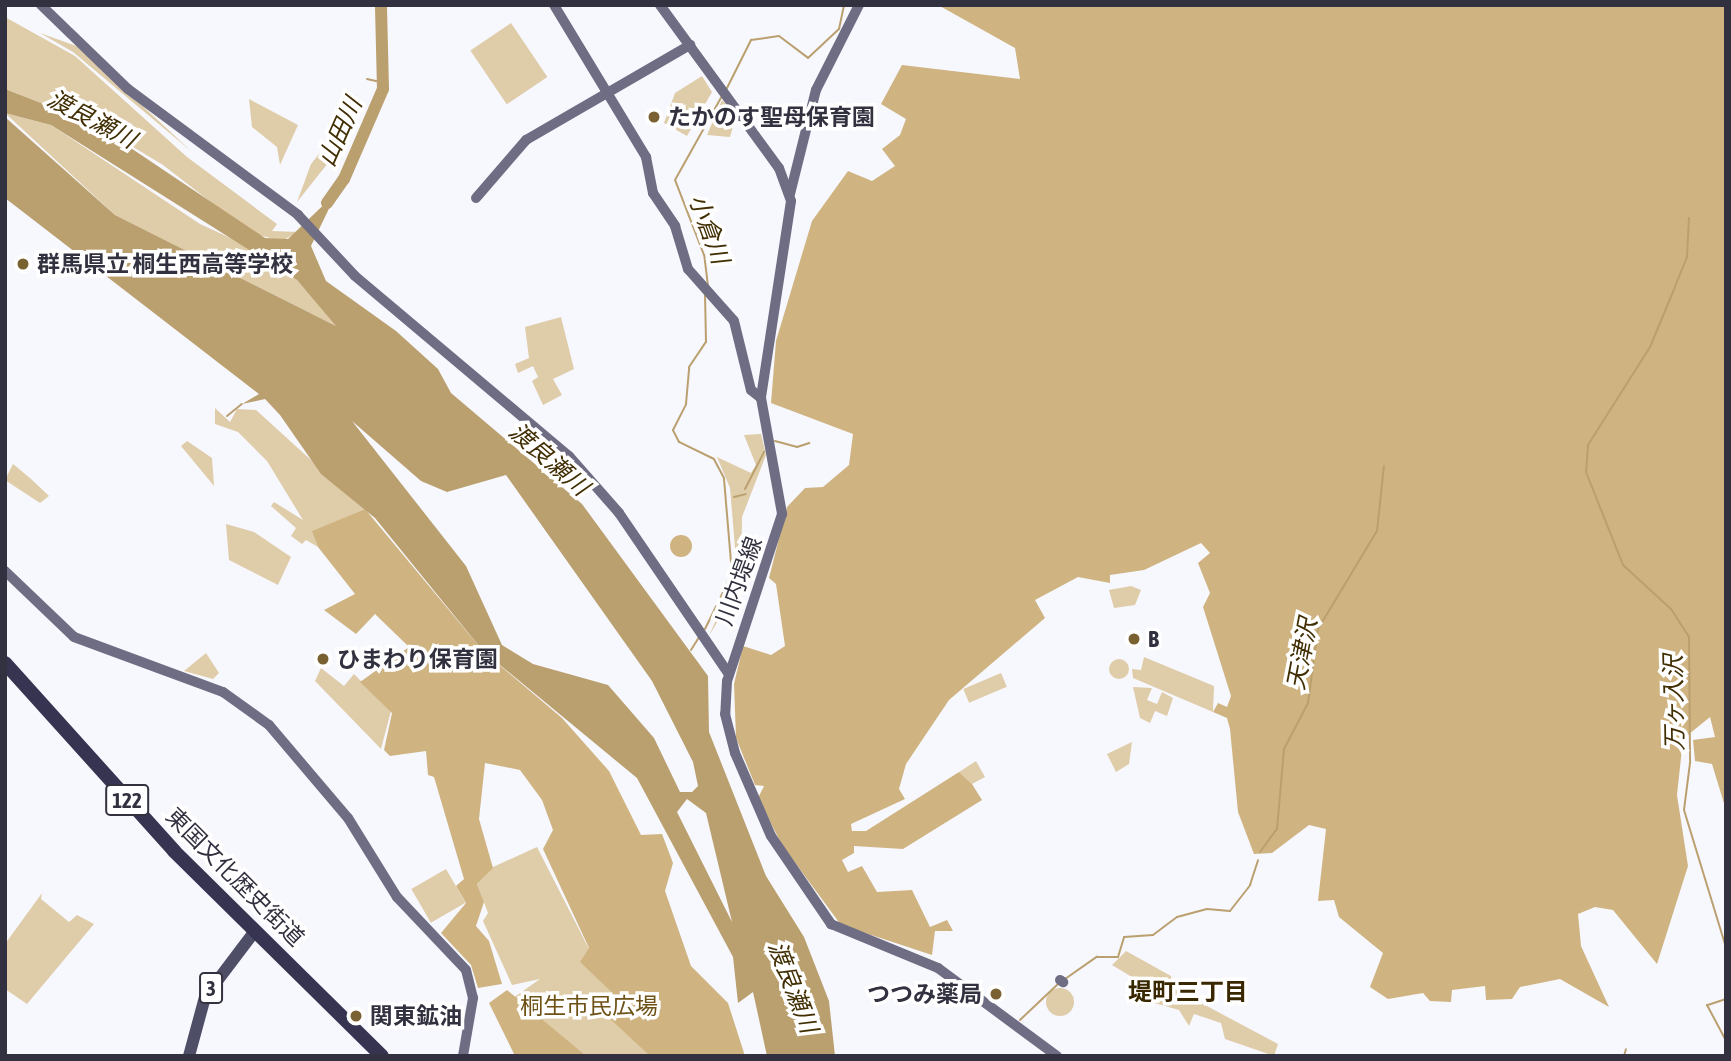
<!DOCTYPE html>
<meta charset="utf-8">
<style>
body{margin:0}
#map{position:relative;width:1731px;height:1061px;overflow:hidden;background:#f7f7fe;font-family:"Asap Condensed","Noto Sans JP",sans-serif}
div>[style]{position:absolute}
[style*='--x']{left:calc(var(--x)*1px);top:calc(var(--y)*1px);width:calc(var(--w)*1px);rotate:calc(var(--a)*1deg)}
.green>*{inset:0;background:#dfcca9;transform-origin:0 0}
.round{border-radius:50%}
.forest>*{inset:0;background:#cfb482}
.water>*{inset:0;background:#bba06f}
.stream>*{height:2px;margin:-1px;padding:0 1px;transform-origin:1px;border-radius:1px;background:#bba06f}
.river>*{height:12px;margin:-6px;padding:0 6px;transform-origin:6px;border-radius:6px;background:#bba06f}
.secondary>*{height:10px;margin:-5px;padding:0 5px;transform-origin:5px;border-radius:5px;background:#6e6d83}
.primary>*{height:12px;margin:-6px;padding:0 6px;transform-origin:6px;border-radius:6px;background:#4f4e67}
.highway>*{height:14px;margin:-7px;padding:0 7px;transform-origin:7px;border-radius:7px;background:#363450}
.dots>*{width:19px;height:19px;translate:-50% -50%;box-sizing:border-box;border:4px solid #fff;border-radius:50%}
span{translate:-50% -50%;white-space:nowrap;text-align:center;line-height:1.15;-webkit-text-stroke:7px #fff;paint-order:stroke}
.shield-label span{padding:2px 5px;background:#fff;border:2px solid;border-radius:5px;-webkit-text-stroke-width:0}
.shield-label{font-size:21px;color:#32313f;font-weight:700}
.poi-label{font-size:23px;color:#32313f;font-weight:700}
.left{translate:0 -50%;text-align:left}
.right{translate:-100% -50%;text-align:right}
.street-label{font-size:23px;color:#32313f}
.park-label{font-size:23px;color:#6d5115}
.water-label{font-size:24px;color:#412e03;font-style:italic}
.neighbourhood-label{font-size:24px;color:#392700;font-weight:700}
.frame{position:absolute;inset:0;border:7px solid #32313f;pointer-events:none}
</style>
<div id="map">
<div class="green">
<i style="clip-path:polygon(5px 17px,75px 56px,187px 157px,277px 224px,272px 231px,298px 232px,282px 241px,251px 233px,163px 165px,95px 124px,5px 89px)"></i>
<i style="left:511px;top:23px;width:65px;height:49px;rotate:56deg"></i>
<i style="clip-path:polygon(40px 33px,79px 47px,191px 151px,73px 52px)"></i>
<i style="clip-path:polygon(702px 76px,712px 92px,687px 136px,664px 123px,675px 93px)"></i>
<i style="clip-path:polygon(356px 94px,352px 117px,328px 163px,297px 202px,311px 164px,345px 122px)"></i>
<i style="clip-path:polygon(249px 99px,298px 125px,280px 165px,277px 147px,252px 127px)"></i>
<i style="clip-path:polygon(722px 100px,736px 115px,730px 137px,707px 135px)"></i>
<i style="clip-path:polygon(5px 113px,51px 125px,200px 224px,259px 251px,297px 280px,338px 327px,115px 215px)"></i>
<i style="clip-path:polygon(561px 317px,574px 369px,553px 379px,562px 395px,543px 405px,532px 381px,538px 377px,533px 366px,518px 373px,515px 364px,529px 358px,525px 327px)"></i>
<i style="clip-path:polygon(215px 408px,230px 422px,237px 409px,256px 410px,365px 509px,313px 531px,318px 547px,306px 540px,302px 544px,291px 536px,296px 528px,271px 506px,274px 502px,303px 520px,267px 461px,238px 432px,215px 424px)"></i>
<i style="clip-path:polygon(761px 434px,766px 455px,742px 517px,741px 581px,709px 636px,737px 571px,730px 488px,717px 457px,751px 473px,756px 465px,744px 435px)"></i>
<i style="clip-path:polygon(187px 441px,212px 458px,214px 486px,181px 446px)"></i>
<i style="clip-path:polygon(13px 464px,31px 479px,49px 496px,40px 503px,5px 480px)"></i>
<i style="clip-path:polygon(226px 524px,254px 532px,291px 557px,278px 585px,229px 560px)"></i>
<i style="clip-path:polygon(1131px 586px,1141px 590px,1135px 605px,1114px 608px,1109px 590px)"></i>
<i style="clip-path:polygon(206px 653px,219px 673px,213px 679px,184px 671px)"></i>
<i style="clip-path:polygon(1144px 657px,1214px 686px,1213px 712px,1133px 678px,1132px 669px,1141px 670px)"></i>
<i class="round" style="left:1109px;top:659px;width:20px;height:20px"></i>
<i style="clip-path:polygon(321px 668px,344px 686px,354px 674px,391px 711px,381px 749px,315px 681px)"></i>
<i style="left:1001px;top:673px;width:15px;height:41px;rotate:67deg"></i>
<i style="clip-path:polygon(1133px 687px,1152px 688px,1147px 700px,1157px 704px,1162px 692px,1173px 698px,1167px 716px,1155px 711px,1150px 723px,1140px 718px)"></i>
<i style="clip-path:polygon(1132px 742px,1129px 764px,1116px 772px,1107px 754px)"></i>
<i style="clip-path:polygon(976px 761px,985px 777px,972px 784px,959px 772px)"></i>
<i style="clip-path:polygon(537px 847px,588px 947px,668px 1056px,543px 1056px,503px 1005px,540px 979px,512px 985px,483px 921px,488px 913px,477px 884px,493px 867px)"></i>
<i style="left:446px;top:869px;width:39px;height:40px;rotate:60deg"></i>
<i style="clip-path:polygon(42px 893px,41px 899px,69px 922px,77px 915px,94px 924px,27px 1004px,5px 989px,5px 944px)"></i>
<i style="clip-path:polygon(1126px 951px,1171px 976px,1173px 988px,1278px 1044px,1274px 1056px,1225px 1039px,1221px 1023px,1194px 1014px,1189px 1026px,1179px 1010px,1151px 1002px,1155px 991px,1112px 965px)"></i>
<i class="round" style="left:1046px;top:988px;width:28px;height:28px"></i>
</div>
<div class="forest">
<i style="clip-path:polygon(938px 5px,1726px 5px,1726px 810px,1712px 764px,1695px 761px,1693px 740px,1715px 737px,1710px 717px,1683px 739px,1677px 795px,1688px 866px,1657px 964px,1613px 910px,1595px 907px,1578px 914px,1581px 946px,1609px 1007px,1560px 979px,1520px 987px,1512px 999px,1486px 1000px,1485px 986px,1452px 990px,1451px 1002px,1430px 1001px,1423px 993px,1388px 999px,1370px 987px,1383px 953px,1339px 917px,1334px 900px,1318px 901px,1326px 829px,1309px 825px,1272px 853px,1254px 854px,1238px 812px,1230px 729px,1227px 718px,1213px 712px,1218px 703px,1227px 707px,1231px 696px,1203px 607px,1210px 593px,1198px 563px,1210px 553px,1201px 543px,1144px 570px,1110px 575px,1110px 583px,1078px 577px,1035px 600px,1045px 618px,949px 700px,906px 764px,899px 789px,905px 799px,851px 824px,852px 831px,866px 831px,959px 772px,972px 784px,982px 800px,903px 849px,854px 846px,854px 853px,842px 860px,848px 872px,862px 866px,877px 892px,912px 890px,930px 927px,947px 920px,953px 931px,935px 931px,932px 955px,841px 925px,782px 845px,758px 798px,764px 786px,755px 785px,736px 738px,734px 684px,743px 646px,771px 655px,785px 646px,776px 584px,769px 578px,787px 507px,805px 488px,823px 487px,849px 465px,853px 434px,771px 403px,776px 341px,812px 221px,848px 171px,872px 181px,895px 166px,882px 149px,900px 135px,906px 119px,881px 104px,902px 65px,1020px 79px,1015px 48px)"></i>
<i style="clip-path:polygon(365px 509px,483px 651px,562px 718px,609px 771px,641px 835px,662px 834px,673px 863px,665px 891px,691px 966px,728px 1003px,745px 1056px,650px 1056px,607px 1016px,622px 1002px,580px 962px,589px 948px,543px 849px,553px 830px,542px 800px,520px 770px,485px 763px,479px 819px,493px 868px,477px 884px,484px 902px,476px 926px,489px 941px,502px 984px,478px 988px,471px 965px,441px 933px,466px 903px,456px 886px,464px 879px,434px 777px,428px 775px,426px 751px,390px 756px,384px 750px,392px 713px,360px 682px,409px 647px,375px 614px,356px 634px,324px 610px,355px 594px,318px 547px,312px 531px)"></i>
<i class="round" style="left:670px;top:535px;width:22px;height:22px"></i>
<i style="clip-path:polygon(507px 990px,586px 1056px,515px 1056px,489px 1003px)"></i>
</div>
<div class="water">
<i style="clip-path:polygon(evenodd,5px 89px,95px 124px,265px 238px,288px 239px,337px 192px,311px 246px,326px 281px,396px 331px,438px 369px,451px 393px,582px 504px,708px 676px,709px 732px,766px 876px,804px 937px,829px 1001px,835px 1056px,767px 1056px,753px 992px,738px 1003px,733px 957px,637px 778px,483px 651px,375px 518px,321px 474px,280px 415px,265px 399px,242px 404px,259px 394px,5px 198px,5px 117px,115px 215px,336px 326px,297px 280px,51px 125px,5px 113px,5px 89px,352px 421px,421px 481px,447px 492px,506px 475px,652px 681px,693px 762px,698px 786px,692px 792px,680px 792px,654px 738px,608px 685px,533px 664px,502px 645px,466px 566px,352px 421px,5px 89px,687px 799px,706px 813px,732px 922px,677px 812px,687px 799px)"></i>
</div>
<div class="stream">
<i style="--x:367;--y:79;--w:17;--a:13"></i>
<i style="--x:727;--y:88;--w:54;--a:-63.4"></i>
<i style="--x:751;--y:40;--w:28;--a:-8"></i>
<i style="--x:779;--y:36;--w:36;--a:37"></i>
<i style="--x:808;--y:58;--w:42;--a:-43.1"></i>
<i style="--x:839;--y:29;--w:25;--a:-78"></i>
<i style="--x:1689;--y:218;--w:39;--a:93"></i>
<i style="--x:1687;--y:257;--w:32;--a:112"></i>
<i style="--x:1675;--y:287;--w:65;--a:112.6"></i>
<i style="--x:1650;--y:347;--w:116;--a:122.3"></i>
<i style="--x:1588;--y:445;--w:27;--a:94"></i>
<i style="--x:1586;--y:472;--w:100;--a:68.3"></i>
<i style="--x:1623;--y:565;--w:65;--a:42.5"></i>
<i style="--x:1671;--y:609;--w:33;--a:57"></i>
<i style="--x:1689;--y:637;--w:126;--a:89.5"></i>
<i style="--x:1690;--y:763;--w:47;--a:97.3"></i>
<i style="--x:1684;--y:810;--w:143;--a:73"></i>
<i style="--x:708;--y:286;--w:31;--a:-97"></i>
<i style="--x:704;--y:255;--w:80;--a:-111.1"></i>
<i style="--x:675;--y:180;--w:96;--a:-60.8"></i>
<i style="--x:227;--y:416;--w:19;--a:-39"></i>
<i style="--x:775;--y:441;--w:23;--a:15"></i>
<i style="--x:797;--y:447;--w:13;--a:-18"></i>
<i style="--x:745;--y:489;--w:42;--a:-62.8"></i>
<i style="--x:734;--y:497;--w:12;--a:-14"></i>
<i style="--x:705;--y:629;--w:61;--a:-63.9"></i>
<i style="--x:732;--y:574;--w:96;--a:-94.8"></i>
<i style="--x:724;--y:478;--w:21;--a:-118"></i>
<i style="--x:714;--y:459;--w:39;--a:-154"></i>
<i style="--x:679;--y:442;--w:13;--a:-117"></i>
<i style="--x:673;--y:430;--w:29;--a:-63"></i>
<i style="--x:686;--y:404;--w:37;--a:-85"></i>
<i style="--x:689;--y:367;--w:30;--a:-56"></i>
<i style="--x:706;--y:342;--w:47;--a:-91.2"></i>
<i style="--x:691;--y:650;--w:15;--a:-58"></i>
<i style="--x:1260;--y:852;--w:29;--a:-54"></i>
<i style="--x:1277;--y:829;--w:80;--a:-85"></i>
<i style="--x:1284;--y:749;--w:52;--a:-62.4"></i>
<i style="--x:1308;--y:703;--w:75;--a:-82.3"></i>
<i style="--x:1318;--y:629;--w:114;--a:-59"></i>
<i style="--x:1377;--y:531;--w:65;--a:-83.9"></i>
<i style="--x:1065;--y:979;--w:39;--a:-35"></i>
<i style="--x:1097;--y:957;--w:21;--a:0"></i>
<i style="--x:1118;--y:957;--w:21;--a:-73"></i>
<i style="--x:1124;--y:937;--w:29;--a:-4"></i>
<i style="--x:1153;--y:935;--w:30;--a:-37"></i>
<i style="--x:1177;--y:917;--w:31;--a:-15"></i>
<i style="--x:1207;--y:909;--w:23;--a:5"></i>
<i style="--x:1230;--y:911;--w:33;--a:-52"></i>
<i style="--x:1250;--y:885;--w:26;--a:-72"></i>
<i style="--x:1726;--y:999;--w:20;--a:162"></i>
<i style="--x:1707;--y:1005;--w:40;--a:62"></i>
<i style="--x:1020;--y:1020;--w:52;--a:-43.5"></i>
<i style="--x:1624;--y:1056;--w:7;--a:-74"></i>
</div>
<div class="river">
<i style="--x:327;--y:203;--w:29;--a:-55"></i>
<i style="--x:344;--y:179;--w:98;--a:-66.6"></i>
<i style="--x:383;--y:89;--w:84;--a:-91.4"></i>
</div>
<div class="secondary">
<i style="--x:41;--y:5;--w:121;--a:44"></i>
<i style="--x:128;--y:89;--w:212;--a:36.5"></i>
<i style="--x:298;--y:215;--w:83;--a:46.9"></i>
<i style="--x:355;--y:276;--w:280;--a:40.1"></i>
<i style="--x:569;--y:456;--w:76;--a:48.7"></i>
<i style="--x:619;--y:513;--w:195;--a:55.7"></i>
<i style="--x:554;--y:5;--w:178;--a:58.8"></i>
<i style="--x:646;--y:157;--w:37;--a:79"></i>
<i style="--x:653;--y:193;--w:40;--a:56"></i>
<i style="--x:675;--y:226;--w:45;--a:73.2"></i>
<i style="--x:688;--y:269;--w:69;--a:48.5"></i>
<i style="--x:734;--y:321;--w:71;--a:76.2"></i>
<i style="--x:751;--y:390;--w:13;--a:39"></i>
<i style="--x:660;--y:5;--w:202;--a:53.9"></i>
<i style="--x:779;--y:168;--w:35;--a:70"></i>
<i style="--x:791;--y:201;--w:199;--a:98.7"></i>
<i style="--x:761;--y:398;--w:118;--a:79.7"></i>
<i style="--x:782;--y:514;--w:176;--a:108.2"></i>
<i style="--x:727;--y:681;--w:33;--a:93"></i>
<i style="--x:725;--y:714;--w:40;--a:75.6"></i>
<i style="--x:735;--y:753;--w:90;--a:66.6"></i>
<i style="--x:771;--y:836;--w:107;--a:55.7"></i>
<i style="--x:831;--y:924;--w:116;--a:22.4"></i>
<i style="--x:938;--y:968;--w:148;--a:36.5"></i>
<i style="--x:790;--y:194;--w:107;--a:-76"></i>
<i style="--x:816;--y:90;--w:95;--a:-63.2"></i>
<i style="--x:476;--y:198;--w:77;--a:-49.2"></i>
<i style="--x:526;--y:140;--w:190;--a:-30.1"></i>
<i style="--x:5;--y:571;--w:95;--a:43.7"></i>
<i style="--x:74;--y:637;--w:159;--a:20.3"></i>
<i style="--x:223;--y:692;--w:57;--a:35.7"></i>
<i style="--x:269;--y:725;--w:122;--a:49.7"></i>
<i style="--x:348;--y:818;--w:93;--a:58.2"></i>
<i style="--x:397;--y:897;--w:100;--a:46.6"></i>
<i style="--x:466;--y:970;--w:29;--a:76"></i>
<i style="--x:473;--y:998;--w:59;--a:99.8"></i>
<i style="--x:1060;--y:980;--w:4;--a:34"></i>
</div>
<div class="primary">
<i style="--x:189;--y:1056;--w:61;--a:-74.8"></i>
<i style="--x:205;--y:997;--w:83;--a:-52.9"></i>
</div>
<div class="highway">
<i style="--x:5;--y:663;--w:253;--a:48"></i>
<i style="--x:174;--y:851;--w:292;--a:44.6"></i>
</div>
<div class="dots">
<i style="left:654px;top:117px;background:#7a6132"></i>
<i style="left:23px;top:264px;background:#7a6132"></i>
<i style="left:1134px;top:639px;background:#7a6132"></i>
<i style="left:323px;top:659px;background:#7a6132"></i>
<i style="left:996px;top:994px;background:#7a6132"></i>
<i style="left:356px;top:1016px;background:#7a6132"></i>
</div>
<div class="shield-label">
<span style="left:127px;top:800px">122</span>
<span style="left:211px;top:988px">3</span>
</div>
<div class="poi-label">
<span class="left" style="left:668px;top:117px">たかのす聖母保育園</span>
<span class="left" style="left:37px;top:264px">群馬県立 桐生西高等学校</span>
<span class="left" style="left:1148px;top:639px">B</span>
<span class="left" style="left:337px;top:659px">ひまわり保育園</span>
<span class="right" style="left:982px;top:994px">つつみ薬局</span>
<span class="left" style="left:370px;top:1016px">関東鉱油</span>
</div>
<div class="street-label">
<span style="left:739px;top:581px;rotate:-70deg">川内堤線</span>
<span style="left:235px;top:877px;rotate:45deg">東国文化歴史街道</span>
</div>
<div class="park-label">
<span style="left:589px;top:1006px">桐生市民広場</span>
</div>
<div class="water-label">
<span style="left:92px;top:119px;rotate:28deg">渡良瀬川</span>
<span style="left:340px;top:132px;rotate:-66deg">山田川</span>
<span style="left:709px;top:229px;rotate:70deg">小倉川</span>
<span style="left:549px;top:459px;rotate:41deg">渡良瀬川</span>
<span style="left:1302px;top:654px;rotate:-79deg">天津沢</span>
<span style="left:1674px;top:703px;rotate:-91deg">万ヶ入沢</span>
<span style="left:793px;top:987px;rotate:69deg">渡良瀬川</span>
</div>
<div class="neighbourhood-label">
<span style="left:1188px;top:992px">堤町三丁目</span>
</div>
<div class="frame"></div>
</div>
